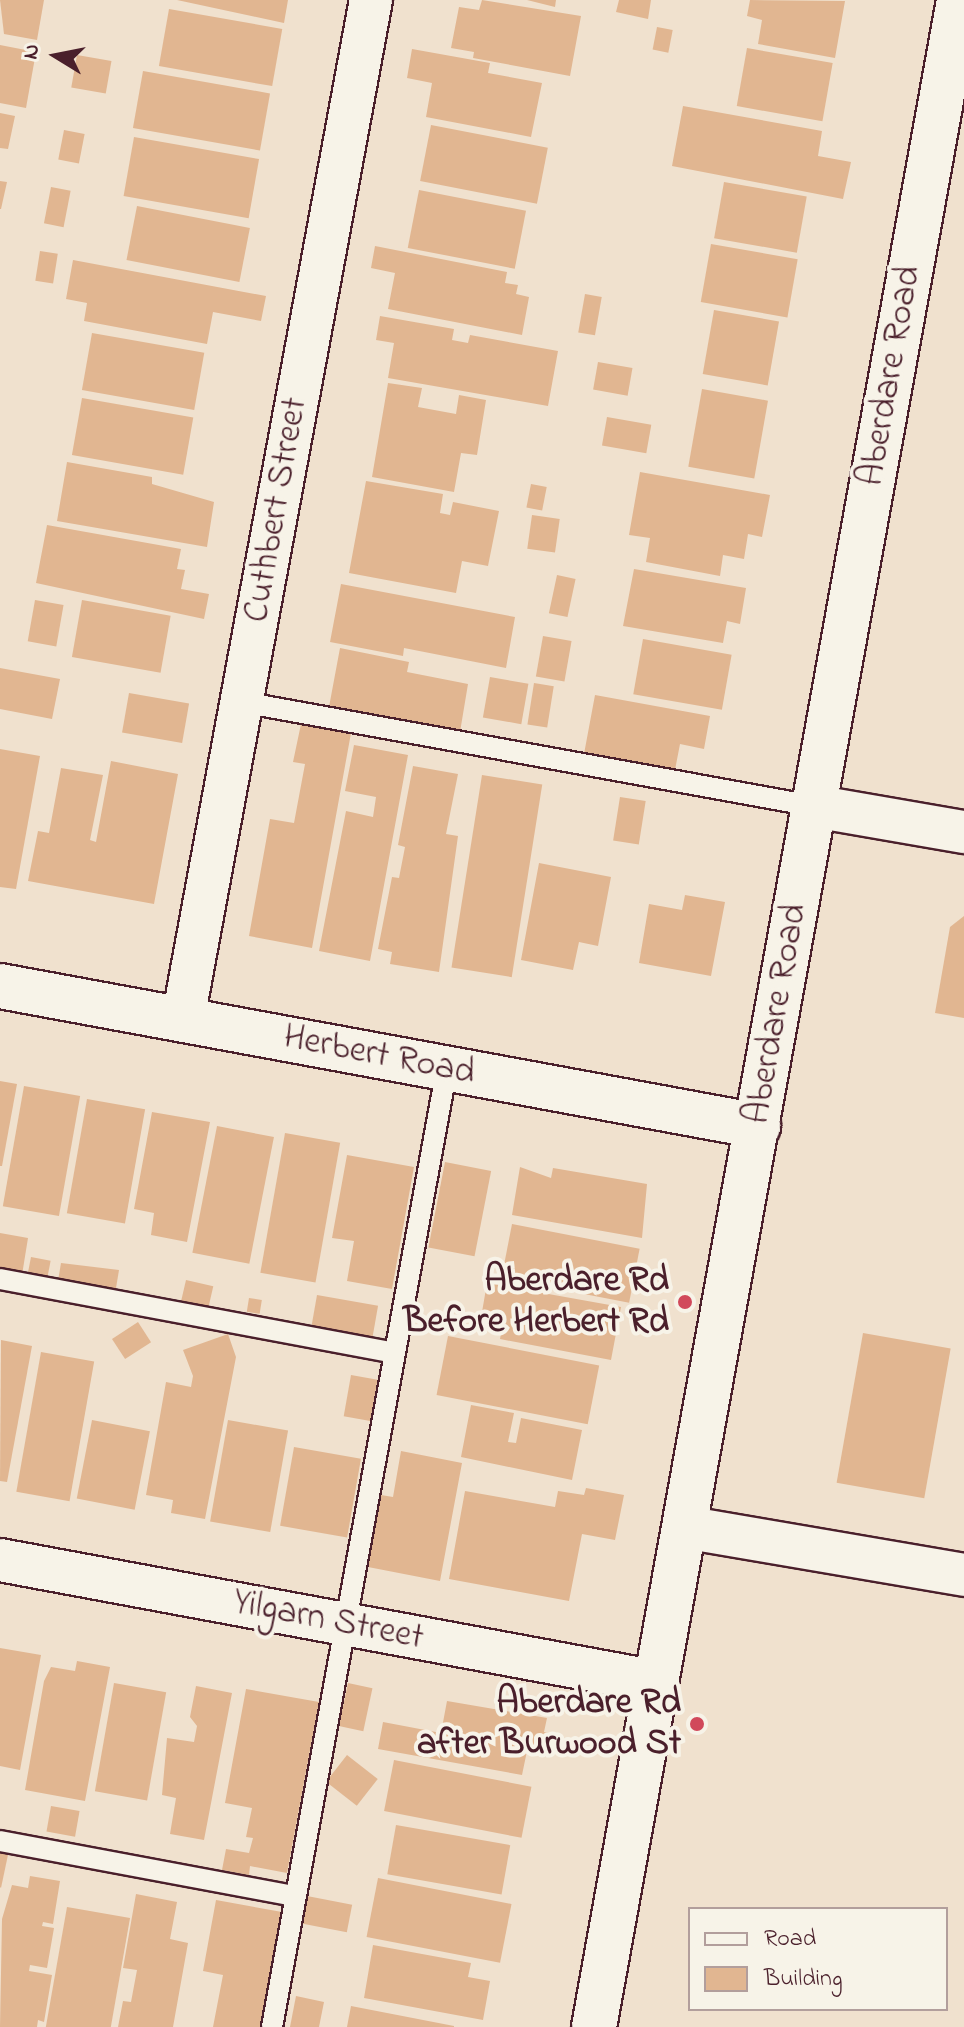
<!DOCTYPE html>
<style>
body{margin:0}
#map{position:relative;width:964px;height:2027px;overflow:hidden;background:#f0e1ce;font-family:"Indie Flower",sans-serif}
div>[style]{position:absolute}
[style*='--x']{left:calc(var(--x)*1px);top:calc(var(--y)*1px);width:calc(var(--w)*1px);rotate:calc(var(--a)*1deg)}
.building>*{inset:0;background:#e1b691;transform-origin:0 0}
.roads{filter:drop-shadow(2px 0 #4a1f2b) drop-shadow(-2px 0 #4a1f2b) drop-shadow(0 2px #4a1f2b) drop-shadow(0 -2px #4a1f2b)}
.service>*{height:20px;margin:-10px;padding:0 10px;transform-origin:10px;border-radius:10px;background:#f7f3e8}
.minor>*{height:42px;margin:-21px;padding:0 21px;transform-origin:21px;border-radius:21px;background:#f7f3e8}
.tertiary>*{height:44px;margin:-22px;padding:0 22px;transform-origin:22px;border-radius:22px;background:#f7f3e8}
.secondary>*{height:44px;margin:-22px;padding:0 22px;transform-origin:22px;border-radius:22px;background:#f7f3e8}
.dots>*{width:22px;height:22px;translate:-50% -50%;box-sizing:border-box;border:4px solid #f7f3e8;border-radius:50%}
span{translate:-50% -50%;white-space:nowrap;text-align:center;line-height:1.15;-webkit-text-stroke:8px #f7f3e8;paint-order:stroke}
.street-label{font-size:36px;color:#4a1f2b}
.poi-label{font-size:36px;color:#4a1f2b;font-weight:700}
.right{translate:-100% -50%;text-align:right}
.legend{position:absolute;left:688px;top:1907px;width:260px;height:104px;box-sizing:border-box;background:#f7f3e8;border:2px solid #b29e9c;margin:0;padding:10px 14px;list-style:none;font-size:24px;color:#4a1f2b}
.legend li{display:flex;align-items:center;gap:16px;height:40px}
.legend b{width:40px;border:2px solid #b29e9c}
.north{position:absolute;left:16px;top:16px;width:80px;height:80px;-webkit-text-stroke:6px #f7f3e8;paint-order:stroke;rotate:280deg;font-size:22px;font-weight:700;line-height:32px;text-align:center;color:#4a1f2b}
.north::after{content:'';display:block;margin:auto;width:28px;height:36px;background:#4a1f2b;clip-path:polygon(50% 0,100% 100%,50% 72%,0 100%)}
</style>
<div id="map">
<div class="building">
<i style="clip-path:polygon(0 0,44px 0,37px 40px,4px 34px)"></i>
<i style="clip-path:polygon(177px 0,288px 0,284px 23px)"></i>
<i style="clip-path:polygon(482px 0,581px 16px,570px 76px,473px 58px,474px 52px,451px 48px,459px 7px,479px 10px)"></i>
<i style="clip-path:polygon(527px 0,556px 0,555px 7px)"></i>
<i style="clip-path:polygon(619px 0,651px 0,648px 19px,616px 12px)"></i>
<i style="clip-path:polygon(750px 0,845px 1px,835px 58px,758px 44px,762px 20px,747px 16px)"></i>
<i style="left:169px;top:9px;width:115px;height:58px;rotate:10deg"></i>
<i style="left:657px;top:27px;width:16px;height:23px;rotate:11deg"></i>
<i style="clip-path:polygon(0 45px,36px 52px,26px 108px,0 103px)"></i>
<i style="left:747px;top:48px;width:87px;height:59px;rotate:10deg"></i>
<i style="clip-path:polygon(412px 49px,490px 63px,488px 73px,542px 83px,531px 137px,426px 117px,432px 83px,407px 78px)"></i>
<i style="left:77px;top:55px;width:35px;height:33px;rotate:10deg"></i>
<i style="left:143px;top:71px;width:129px;height:58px;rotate:10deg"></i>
<i style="clip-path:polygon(683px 106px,822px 131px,818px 156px,851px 162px,843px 199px,672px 166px)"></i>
<i style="clip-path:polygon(0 113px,15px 116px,8px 149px,0 148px)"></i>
<i style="left:431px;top:125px;width:119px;height:57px;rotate:11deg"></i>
<i style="left:64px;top:130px;width:21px;height:30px;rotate:11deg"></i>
<i style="left:134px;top:137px;width:127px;height:60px;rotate:10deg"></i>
<i style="clip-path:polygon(0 181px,7px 182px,1px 209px,0 209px)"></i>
<i style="left:724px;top:182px;width:84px;height:57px;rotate:10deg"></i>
<i style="left:51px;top:187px;width:20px;height:37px;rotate:11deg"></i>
<i style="left:419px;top:190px;width:109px;height:59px;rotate:11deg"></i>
<i style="left:137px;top:206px;width:115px;height:55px;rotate:11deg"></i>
<i style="left:711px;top:244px;width:88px;height:59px;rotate:10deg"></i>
<i style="clip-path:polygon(375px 246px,507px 272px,505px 283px,518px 285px,516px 294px,529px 297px,522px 335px,388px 309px,395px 273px,371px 268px)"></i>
<i style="left:40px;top:251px;width:18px;height:30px;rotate:9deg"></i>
<i style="clip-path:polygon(73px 260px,266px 296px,261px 321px,213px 312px,207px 344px,84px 321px,87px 303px,66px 299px)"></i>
<i style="left:585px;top:294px;width:17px;height:39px;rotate:10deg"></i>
<i style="left:714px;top:310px;width:66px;height:65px;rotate:10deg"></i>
<i style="clip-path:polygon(380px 316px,454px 329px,452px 340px,468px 343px,470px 335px,558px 351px,548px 406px,388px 378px,394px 343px,376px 340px)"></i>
<i style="left:92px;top:333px;width:114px;height:58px;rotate:10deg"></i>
<i style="left:598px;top:362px;width:35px;height:28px;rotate:10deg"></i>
<i style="clip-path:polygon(388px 383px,422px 388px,418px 407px,456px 414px,459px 395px,486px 400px,477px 455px,461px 453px,454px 492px,372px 477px)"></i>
<i style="left:702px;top:389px;width:67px;height:79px;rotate:10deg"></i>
<i style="left:82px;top:398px;width:113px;height:58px;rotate:10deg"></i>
<i style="left:607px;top:417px;width:45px;height:29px;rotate:10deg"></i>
<i style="clip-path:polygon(67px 462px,152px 477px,152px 484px,214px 502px,207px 547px,57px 521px)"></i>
<i style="clip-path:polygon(640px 472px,770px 495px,762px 537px,748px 534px,744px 559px,723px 555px,720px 576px,646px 562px,650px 538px,629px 535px)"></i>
<i style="clip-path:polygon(366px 481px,443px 494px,440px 513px,450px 515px,453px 502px,499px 511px,488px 566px,462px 561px,456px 593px,349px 573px)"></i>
<i style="left:531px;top:484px;width:16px;height:24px;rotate:11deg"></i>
<i style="left:532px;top:515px;width:28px;height:34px;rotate:8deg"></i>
<i style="clip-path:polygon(47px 525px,181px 549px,177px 569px,185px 570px,181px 589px,209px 594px,204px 619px,36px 583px)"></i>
<i style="clip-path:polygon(634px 569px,746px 588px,740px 624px,727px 621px,723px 643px,623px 626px)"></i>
<i style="left:557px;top:575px;width:19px;height:39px;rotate:12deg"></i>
<i style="clip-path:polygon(341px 584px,515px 617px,506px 668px,404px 648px,403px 656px,330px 642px)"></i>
<i style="left:35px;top:600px;width:29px;height:42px;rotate:10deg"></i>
<i style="left:82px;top:600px;width:90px;height:58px;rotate:10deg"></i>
<i style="left:543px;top:636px;width:29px;height:41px;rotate:10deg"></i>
<i style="left:643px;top:639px;width:90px;height:56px;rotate:10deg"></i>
<i style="clip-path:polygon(340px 648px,409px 662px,407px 672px,468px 684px,460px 732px,329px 707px)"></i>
<i style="clip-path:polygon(0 668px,60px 679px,52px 719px,0 709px)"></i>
<i style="left:490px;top:677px;width:39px;height:41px;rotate:10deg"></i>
<i style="left:534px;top:683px;width:20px;height:42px;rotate:9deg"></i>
<i style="left:129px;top:693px;width:61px;height:40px;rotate:10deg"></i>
<i style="clip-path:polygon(595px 695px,710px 716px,704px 749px,680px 744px,675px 770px,584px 754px)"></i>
<i style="clip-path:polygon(301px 724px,351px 733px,312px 948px,249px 936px,270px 819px,294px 823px,305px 764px,293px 762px)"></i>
<i style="clip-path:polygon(354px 745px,408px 755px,370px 961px,319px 951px,346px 811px,373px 817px,376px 797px,345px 791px)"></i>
<i style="clip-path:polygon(0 749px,40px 756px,16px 889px,0 887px)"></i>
<i style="clip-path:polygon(111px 761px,178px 774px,154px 904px,28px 881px,38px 831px,49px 833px,61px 768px,103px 775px,90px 840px,96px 842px)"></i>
<i style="clip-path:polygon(413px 766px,458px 774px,446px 834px,458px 836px,439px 972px,390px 964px,392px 952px,378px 949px,392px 877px,399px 878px,405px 847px,398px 845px)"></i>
<i style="left:482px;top:775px;width:61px;height:195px;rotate:9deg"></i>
<i style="left:620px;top:797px;width:26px;height:44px;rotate:9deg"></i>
<i style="clip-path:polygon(539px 863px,611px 877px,598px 946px,579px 942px,573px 970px,521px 960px)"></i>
<i style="clip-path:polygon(685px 895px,725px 902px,711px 976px,639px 963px,649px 904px,682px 910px)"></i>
<i style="clip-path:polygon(964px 916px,964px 1018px,935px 1013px,950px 927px)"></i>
<i style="clip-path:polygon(0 1081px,17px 1084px,2px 1166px,0 1166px)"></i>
<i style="left:24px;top:1086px;width:57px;height:122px;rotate:10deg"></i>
<i style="left:87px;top:1099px;width:59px;height:116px;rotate:10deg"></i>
<i style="clip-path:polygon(152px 1112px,210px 1122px,187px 1242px,151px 1235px,154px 1213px,134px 1209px)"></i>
<i style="left:217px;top:1126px;width:58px;height:129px;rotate:11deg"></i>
<i style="left:285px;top:1133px;width:56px;height:142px;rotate:10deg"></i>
<i style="clip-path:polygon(347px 1155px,414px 1167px,392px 1289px,347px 1281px,354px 1241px,332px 1238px)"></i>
<i style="left:445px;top:1162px;width:47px;height:87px;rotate:11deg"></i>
<i style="clip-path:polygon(520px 1167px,551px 1178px,553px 1168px,647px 1184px,642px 1238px,512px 1215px)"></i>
<i style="left:512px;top:1224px;width:130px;height:55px;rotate:11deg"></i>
<i style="clip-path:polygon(0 1233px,28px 1238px,22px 1275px,0 1271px)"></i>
<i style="left:31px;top:1257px;width:20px;height:19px;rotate:11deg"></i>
<i style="clip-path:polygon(61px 1263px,119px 1270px,115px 1294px,58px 1281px)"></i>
<i style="left:186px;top:1280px;width:28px;height:26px;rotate:13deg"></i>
<i style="clip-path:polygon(487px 1283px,621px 1307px,611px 1360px,500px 1339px,504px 1316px,482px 1312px)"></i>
<i style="left:317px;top:1295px;width:62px;height:37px;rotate:10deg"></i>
<i style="left:249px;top:1298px;width:13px;height:14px;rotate:9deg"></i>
<i style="left:138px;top:1322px;width:24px;height:31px;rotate:57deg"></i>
<i style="left:863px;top:1333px;width:89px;height:152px;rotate:10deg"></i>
<i style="clip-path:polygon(228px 1334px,236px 1357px,205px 1519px,171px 1513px,173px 1500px,146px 1495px,166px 1382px,191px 1387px,193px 1376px,183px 1350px)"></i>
<i style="left:448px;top:1336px;width:154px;height:60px;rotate:11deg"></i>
<i style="clip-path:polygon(1px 1340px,32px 1346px,7px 1482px,0 1481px)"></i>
<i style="left:41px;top:1352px;width:54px;height:142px;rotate:10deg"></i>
<i style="left:351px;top:1375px;width:27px;height:42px;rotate:10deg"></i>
<i style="clip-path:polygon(471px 1405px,514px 1413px,508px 1442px,516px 1443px,521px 1418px,582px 1430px,572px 1480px,461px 1457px)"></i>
<i style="left:92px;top:1420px;width:59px;height:80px;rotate:11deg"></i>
<i style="left:228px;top:1420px;width:61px;height:103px;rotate:10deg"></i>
<i style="left:294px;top:1447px;width:68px;height:80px;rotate:10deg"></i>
<i style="clip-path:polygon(401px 1451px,462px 1463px,440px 1581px,368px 1567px,381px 1495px,393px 1497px)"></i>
<i style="clip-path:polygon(586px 1488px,624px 1495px,615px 1540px,582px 1534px,569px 1601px,449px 1579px,465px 1491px,555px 1507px,558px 1491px,584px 1495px)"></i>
<i style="clip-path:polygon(0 1648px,41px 1655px,20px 1770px,0 1766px)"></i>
<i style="clip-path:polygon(77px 1661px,110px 1667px,85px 1801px,25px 1790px,44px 1681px,51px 1667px,75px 1671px)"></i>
<i style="left:114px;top:1683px;width:53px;height:110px;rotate:10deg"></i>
<i style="left:348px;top:1683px;width:25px;height:44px;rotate:12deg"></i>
<i style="clip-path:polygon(196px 1686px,232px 1693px,204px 1840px,170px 1834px,176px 1798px,162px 1795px,167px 1738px,194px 1742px,197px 1726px,190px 1717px)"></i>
<i style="clip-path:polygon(246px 1689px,319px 1702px,287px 1873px,250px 1866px,249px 1875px,222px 1870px,226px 1849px,249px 1853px,253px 1838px,246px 1837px,252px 1808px,225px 1803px)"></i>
<i style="clip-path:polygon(447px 1701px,547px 1718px,544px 1732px,554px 1734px,550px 1755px,527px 1751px,522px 1775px,378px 1749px,383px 1722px,441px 1733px)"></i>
<i style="left:347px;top:1755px;width:39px;height:34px;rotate:38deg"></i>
<i style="left:394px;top:1760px;width:140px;height:52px;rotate:11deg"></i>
<i style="left:51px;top:1806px;width:29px;height:26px;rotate:10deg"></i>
<i style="left:396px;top:1825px;width:116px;height:50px;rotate:10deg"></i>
<i style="clip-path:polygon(0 1848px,9px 1850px,1px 1888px,0 1887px)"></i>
<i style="clip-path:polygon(30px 1876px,60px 1881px,53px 1924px,43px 1922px,42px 1926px,54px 1928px,47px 1968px,30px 1965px,29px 1971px,52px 1975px,44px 2022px,38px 2020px,37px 2027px,0 2027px,2px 1919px,12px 1885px,28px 1888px)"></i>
<i style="left:378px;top:1878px;width:136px;height:60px;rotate:11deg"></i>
<i style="clip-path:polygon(136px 1894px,177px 1902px,170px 1939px,188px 1943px,173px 2027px,118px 2027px,123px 2001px,131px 2002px,137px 1970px,123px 1968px)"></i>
<i style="left:307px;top:1896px;width:46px;height:28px;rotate:11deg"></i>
<i style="clip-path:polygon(216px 1900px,282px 1912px,261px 2027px,213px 2027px,223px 1975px,203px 1971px)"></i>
<i style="left:67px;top:1907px;width:64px;height:122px;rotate:10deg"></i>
<i style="clip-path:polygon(373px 1945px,471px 1963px,468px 1977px,490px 1981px,483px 2020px,364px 1998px)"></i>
<i style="clip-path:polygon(296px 1996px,324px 2002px,319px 2027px,290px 2027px)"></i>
<i style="clip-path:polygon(351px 2006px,454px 2026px,454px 2027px,347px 2027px)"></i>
</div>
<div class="roads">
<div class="service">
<i style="--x:242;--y:702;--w:580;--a:10.32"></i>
<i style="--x:0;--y:1279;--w:401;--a:10.6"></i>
<i style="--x:0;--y:1841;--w:300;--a:10.6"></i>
<i style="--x:272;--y:2027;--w:975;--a:-79.66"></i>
</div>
<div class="minor">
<i style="--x:813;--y:806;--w:153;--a:9.8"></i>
<i style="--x:183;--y:1019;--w:1036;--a:-79.55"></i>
<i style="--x:684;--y:1527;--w:284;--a:9.7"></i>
<i style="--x:0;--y:1560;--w:668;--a:10.52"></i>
</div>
<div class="tertiary">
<i style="--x:0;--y:986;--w:771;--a:10.46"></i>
</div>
<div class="secondary">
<i style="--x:594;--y:2027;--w:2060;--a:-79.79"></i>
</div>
</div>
<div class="dots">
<i style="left:685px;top:1302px;background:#d1495b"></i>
<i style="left:697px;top:1724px;background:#d1495b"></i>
</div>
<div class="street-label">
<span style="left:891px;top:376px;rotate:-80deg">Aberdare Road</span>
<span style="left:277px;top:510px;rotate:-80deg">Cuthbert Street</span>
<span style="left:777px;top:1014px;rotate:-80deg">Aberdare Road</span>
<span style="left:379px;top:1056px;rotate:11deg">Herbert Road</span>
<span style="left:328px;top:1621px;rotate:11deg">Yilgarn Street</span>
</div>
<div class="poi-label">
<span class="right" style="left:669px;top:1302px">Aberdare Rd<br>Before Herbert Rd</span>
<span class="right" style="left:681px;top:1724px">Aberdare Rd<br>after Burwood St</span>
</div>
<ul class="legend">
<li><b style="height:10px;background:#f7f3e8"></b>Road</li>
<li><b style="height:22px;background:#e1b691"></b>Building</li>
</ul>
<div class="north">N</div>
</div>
